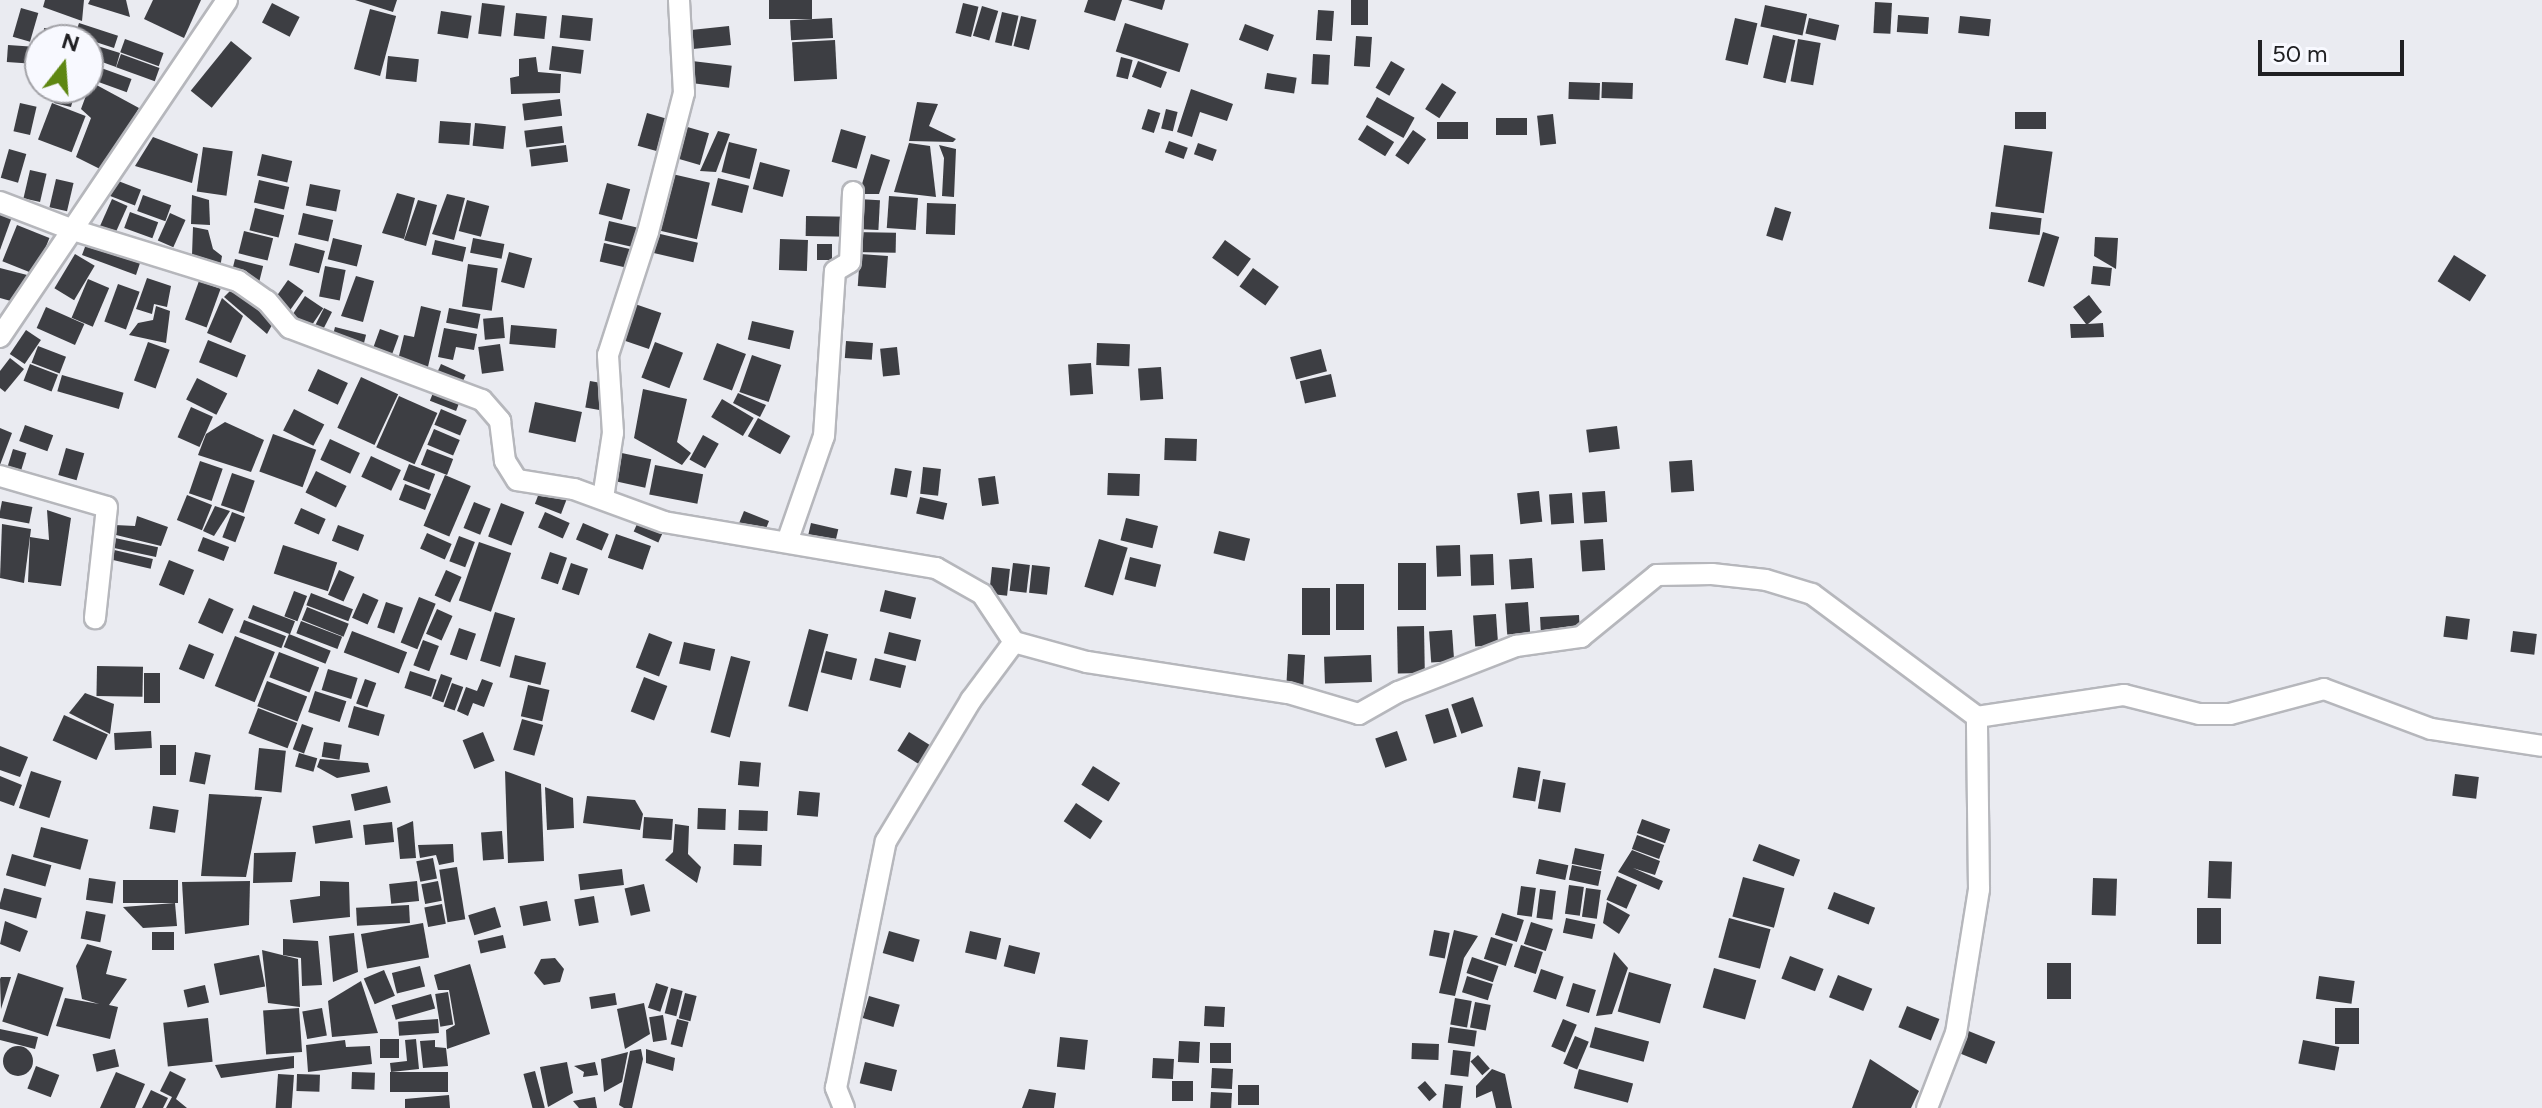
<!DOCTYPE html>
<style>
body{margin:0}
#map{position:relative;width:2542px;height:1108px;overflow:hidden;background:#eaebf1;font-family:Figtree,sans-serif}
div>[style]{position:absolute}
[style*='--x']{left:calc(var(--x)*1px);top:calc(var(--y)*1px);width:calc(var(--w)*1px);rotate:calc(var(--a)*1deg)}
.building>*{inset:0;background:#3d3e43;transform-origin:0 0}
.round{border-radius:50%}
.roads{filter:drop-shadow(2px 0 #b6b7bc) drop-shadow(-2px 0 #b6b7bc) drop-shadow(0 2px #b6b7bc) drop-shadow(0 -2px #b6b7bc)}
.street>*{height:20px;margin:-10px;padding:0 10px;transform-origin:10px;border-radius:10px;background:#fff}
span{translate:-50% -50%;white-space:nowrap;text-align:center;line-height:1.15;-webkit-text-stroke:8px #f8f9ff;paint-order:stroke}
.north{position:absolute;left:24px;top:24px;width:80px;height:80px;box-sizing:border-box;background:#f8f9ff;border:2px solid #a2a2a7;border-radius:50%;rotate:17deg;font-size:22px;font-weight:700;line-height:32px;text-align:center;color:#202023}
.north::after{content:'';display:block;margin:auto;width:28px;height:36px;background:#5e8712;clip-path:polygon(50% 0,100% 100%,50% 72%,0 100%)}
.scale{position:absolute;left:2258px;top:40px;width:146px;height:36px;box-sizing:border-box;border:4px solid #202023;border-top:0;padding-left:10px;font-size:24px;line-height:28px;white-space:nowrap;color:#202023;-webkit-text-stroke:6px #f8f9ff;paint-order:stroke}
</style>
<div id="map">
<div class="building">
<i style="clip-path:polygon(45px 0,84px 0,82px 21px,43px 7px)"></i>
<i style="clip-path:polygon(90px 0,126px 0,130px 17px,88px 4px)"></i>
<i style="clip-path:polygon(153px 0,201px 0,184px 38px,144px 19px)"></i>
<i style="clip-path:polygon(355px 0,397px 0,393px 12px)"></i>
<i style="left:769px;top:0;width:43px;height:19px"></i>
<i style="clip-path:polygon(1088px 0,1122px 0,1115px 21px,1084px 12px)"></i>
<i style="clip-path:polygon(1128px 0,1165px 0,1162px 10px)"></i>
<i style="left:1351px;top:0;width:17px;height:25px"></i>
<i style="left:1875px;top:2px;width:17px;height:31px;rotate:3deg"></i>
<i style="left:272px;top:3px;width:31px;height:22px;rotate:27deg"></i>
<i style="left:482px;top:3px;width:23px;height:31px;rotate:7deg"></i>
<i style="left:963px;top:3px;width:16px;height:31px;rotate:14deg"></i>
<i style="left:1765px;top:5px;width:43px;height:22px;rotate:12deg"></i>
<i style="left:982px;top:6px;width:17px;height:31px;rotate:17deg"></i>
<i style="left:21px;top:8px;width:18px;height:30px;rotate:16deg"></i>
<i style="left:370px;top:9px;width:27px;height:62px;rotate:15deg"></i>
<i style="left:1318px;top:10px;width:16px;height:30px;rotate:4deg"></i>
<i style="left:441px;top:11px;width:31px;height:23px;rotate:9deg"></i>
<i style="left:1002px;top:12px;width:17px;height:31px;rotate:13deg"></i>
<i style="left:516px;top:13px;width:31px;height:23px;rotate:6deg"></i>
<i style="left:562px;top:15px;width:31px;height:23px;rotate:6deg"></i>
<i style="left:1898px;top:15px;width:31px;height:17px;rotate:4deg"></i>
<i style="left:1021px;top:16px;width:16px;height:31px;rotate:14deg"></i>
<i style="left:1960px;top:16px;width:31px;height:17px;rotate:6deg"></i>
<i style="left:832px;top:18px;width:20px;height:42px;rotate:87deg"></i>
<i style="left:1735px;top:18px;width:23px;height:43px;rotate:13deg"></i>
<i style="left:1809px;top:18px;width:31px;height:16px;rotate:13deg"></i>
<i style="left:79px;top:23px;width:41px;height:13px;rotate:18deg"></i>
<i style="left:1125px;top:23px;width:67px;height:30px;rotate:18deg"></i>
<i style="left:1245px;top:24px;width:31px;height:17px;rotate:21deg"></i>
<i style="left:729px;top:26px;width:19px;height:43px;rotate:84deg"></i>
<i style="clip-path:polygon(44px 28px,73px 30px,72px 40px,44px 40px)"></i>
<i style="left:1773px;top:35px;width:23px;height:44px;rotate:13deg"></i>
<i style="left:1356px;top:36px;width:16px;height:30px;rotate:4deg"></i>
<i style="left:125px;top:39px;width:41px;height:14px;rotate:20deg"></i>
<i style="left:1798px;top:39px;width:23px;height:43px;rotate:10deg"></i>
<i style="left:835px;top:40px;width:39px;height:43px;rotate:87deg"></i>
<i style="left:231px;top:41px;width:27px;height:64px;rotate:39deg"></i>
<i style="clip-path:polygon(88px 43px,120px 53px,116px 67px,88px 57px)"></i>
<i style="left:8px;top:45px;width:29px;height:17px;rotate:4deg"></i>
<i style="left:552px;top:46px;width:32px;height:24px;rotate:7deg"></i>
<i style="left:121px;top:54px;width:41px;height:14px;rotate:20deg"></i>
<i style="left:1313px;top:54px;width:17px;height:30px;rotate:3deg"></i>
<i style="left:388px;top:56px;width:31px;height:23px;rotate:6deg"></i>
<i style="clip-path:polygon(536px 57px,538px 72px,561px 74px,560px 93px,511px 94px,510px 78px,519px 76px,519px 59px)"></i>
<i style="left:1121px;top:57px;width:12px;height:20px;rotate:14deg"></i>
<i style="left:692px;top:61px;width:40px;height:22px;rotate:7deg"></i>
<i style="left:1138px;top:61px;width:31px;height:17px;rotate:21deg"></i>
<i style="left:1391px;top:61px;width:16px;height:31px;rotate:30deg"></i>
<i style="left:93px;top:65px;width:41px;height:14px;rotate:20deg"></i>
<i style="left:1267px;top:73px;width:30px;height:16px;rotate:9deg"></i>
<i style="clip-path:polygon(91px 82px,139px 108px,106px 172px,76px 157px,91px 118px,81px 109px)"></i>
<i style="left:1569px;top:82px;width:31px;height:17px;rotate:2deg"></i>
<i style="left:1602px;top:82px;width:31px;height:16px;rotate:2deg"></i>
<i style="left:1442px;top:83px;width:17px;height:31px;rotate:33deg"></i>
<i style="clip-path:polygon(58px 88px,76px 88px,71px 107px,54px 103px)"></i>
<i style="clip-path:polygon(1191px 89px,1233px 104px,1227px 121px,1200px 112px,1192px 137px,1177px 132px)"></i>
<i style="left:1377px;top:97px;width:43px;height:23px;rotate:29deg"></i>
<i style="left:560px;top:99px;width:17px;height:38px;rotate:83deg"></i>
<i style="clip-path:polygon(917px 102px,938px 104px,929px 126px,956px 139px,953px 142px,909px 141px)"></i>
<i style="left:20px;top:103px;width:17px;height:29px;rotate:13deg"></i>
<i style="left:52px;top:103px;width:36px;height:39px;rotate:21deg"></i>
<i style="left:1148px;top:109px;width:13px;height:21px;rotate:18deg"></i>
<i style="left:1166px;top:109px;width:12px;height:20px;rotate:14deg"></i>
<i style="left:2015px;top:112px;width:31px;height:17px"></i>
<i style="left:647px;top:113px;width:26px;height:34px;rotate:16deg"></i>
<i style="left:1553px;top:114px;width:30px;height:16px;rotate:84deg"></i>
<i style="left:1527px;top:118px;width:17px;height:31px;rotate:90deg"></i>
<i style="left:440px;top:121px;width:31px;height:22px;rotate:4deg"></i>
<i style="left:1468px;top:122px;width:17px;height:31px;rotate:90deg"></i>
<i style="left:475px;top:123px;width:31px;height:23px;rotate:6deg"></i>
<i style="left:1367px;top:125px;width:32px;height:17px;rotate:32deg"></i>
<i style="left:562px;top:126px;width:17px;height:38px;rotate:83deg"></i>
<i style="left:684px;top:126px;width:26px;height:33px;rotate:16deg"></i>
<i style="left:841px;top:129px;width:26px;height:34px;rotate:16deg"></i>
<i style="left:1413px;top:130px;width:16px;height:31px;rotate:35deg"></i>
<i style="clip-path:polygon(718px 131px,730px 134px,716px 172px,700px 171px)"></i>
<i style="clip-path:polygon(153px 137px,198px 154px,192px 183px,135px 166px)"></i>
<i style="left:1169px;top:141px;width:20px;height:12px;rotate:20deg"></i>
<i style="left:729px;top:142px;width:29px;height:31px;rotate:14deg"></i>
<i style="clip-path:polygon(909px 143px,930px 146px,936px 197px,894px 192px)"></i>
<i style="left:1198px;top:143px;width:20px;height:12px;rotate:20deg"></i>
<i style="left:566px;top:145px;width:17px;height:37px;rotate:83deg"></i>
<i style="clip-path:polygon(939px 145px,956px 149px,954px 197px,942px 196px,944px 158px)"></i>
<i style="left:2004px;top:145px;width:49px;height:62px;rotate:8deg"></i>
<i style="left:203px;top:147px;width:30px;height:45px;rotate:8deg"></i>
<i style="left:9px;top:149px;width:18px;height:30px;rotate:16deg"></i>
<i style="left:262px;top:154px;width:31px;height:22px;rotate:13deg"></i>
<i style="clip-path:polygon(871px 154px,890px 160px,879px 194px,859px 194px)"></i>
<i style="left:760px;top:162px;width:31px;height:28px;rotate:15deg"></i>
<i style="left:30px;top:170px;width:17px;height:29px;rotate:13deg"></i>
<i style="left:668px;top:173px;width:43px;height:58px;rotate:13deg"></i>
<i style="left:718px;top:178px;width:32px;height:28px;rotate:14deg"></i>
<i style="left:56px;top:179px;width:18px;height:29px;rotate:13deg"></i>
<i style="left:113px;top:179px;width:30px;height:17px;rotate:21deg"></i>
<i style="left:259px;top:180px;width:31px;height:23px;rotate:13deg"></i>
<i style="left:607px;top:183px;width:24px;height:32px;rotate:15deg"></i>
<i style="left:310px;top:184px;width:31px;height:22px;rotate:11deg"></i>
<i style="clip-path:polygon(397px 193px,415px 198px,404px 239px,382px 233px)"></i>
<i style="clip-path:polygon(447px 194px,465px 198px,454px 240px,432px 234px)"></i>
<i style="left:143px;top:195px;width:30px;height:17px;rotate:20deg"></i>
<i style="clip-path:polygon(192px 195px,209px 200px,210px 225px,191px 224px)"></i>
<i style="left:889px;top:196px;width:29px;height:32px;rotate:4deg"></i>
<i style="left:112px;top:199px;width:17px;height:30px;rotate:24deg"></i>
<i style="left:858px;top:199px;width:22px;height:30px;rotate:3deg"></i>
<i style="clip-path:polygon(418px 200px,437px 205px,426px 246px,404px 240px)"></i>
<i style="left:467px;top:200px;width:23px;height:32px;rotate:15deg"></i>
<i style="left:927px;top:203px;width:29px;height:31px;rotate:2deg"></i>
<i style="left:1775px;top:207px;width:17px;height:30px;rotate:17deg"></i>
<i style="left:255px;top:208px;width:30px;height:23px;rotate:14deg"></i>
<i style="clip-path:polygon(0 209px,13px 214px,0 250px)"></i>
<i style="left:130px;top:212px;width:30px;height:17px;rotate:20deg"></i>
<i style="left:1991px;top:212px;width:51px;height:17px;rotate:7deg"></i>
<i style="left:170px;top:213px;width:17px;height:30px;rotate:24deg"></i>
<i style="left:303px;top:213px;width:31px;height:22px;rotate:13deg"></i>
<i style="left:806px;top:216px;width:43px;height:20px;rotate:1deg"></i>
<i style="left:609px;top:221px;width:43px;height:20px;rotate:13deg"></i>
<i style="left:17px;top:225px;width:35px;height:39px;rotate:22deg"></i>
<i style="clip-path:polygon(193px 227px,208px 230px,213px 249px,222px 256px,220px 268px,192px 255px)"></i>
<i style="left:244px;top:231px;width:30px;height:23px;rotate:14deg"></i>
<i style="left:853px;top:232px;width:43px;height:20px;rotate:1deg"></i>
<i style="left:2043px;top:232px;width:17px;height:52px;rotate:17deg"></i>
<i style="left:656px;top:233px;width:43px;height:20px;rotate:13deg"></i>
<i style="clip-path:polygon(2095px 237px,2118px 238px,2116px 269px,2094px 256px)"></i>
<i style="left:333px;top:238px;width:30px;height:22px;rotate:14deg"></i>
<i style="left:473px;top:238px;width:32px;height:15px;rotate:11deg"></i>
<i style="clip-path:polygon(88px 239px,143px 254px,136px 275px,82px 255px)"></i>
<i style="left:780px;top:239px;width:28px;height:31px;rotate:2deg"></i>
<i style="left:435px;top:240px;width:32px;height:15px;rotate:13deg"></i>
<i style="left:1225px;top:240px;width:32px;height:22px;rotate:36deg"></i>
<i style="left:295px;top:243px;width:31px;height:23px;rotate:15deg"></i>
<i style="left:604px;top:243px;width:43px;height:19px;rotate:13deg"></i>
<i style="left:817px;top:244px;width:15px;height:16px"></i>
<i style="left:509px;top:252px;width:24px;height:31px;rotate:15deg"></i>
<i style="left:75px;top:254px;width:23px;height:40px;rotate:31deg"></i>
<i style="left:860px;top:254px;width:28px;height:32px;rotate:4deg"></i>
<i style="left:2454px;top:255px;width:38px;height:31px;rotate:32deg"></i>
<i style="left:235px;top:259px;width:29px;height:17px;rotate:14deg"></i>
<i style="left:468px;top:264px;width:30px;height:43px;rotate:8deg"></i>
<i style="left:325px;top:266px;width:21px;height:31px;rotate:11deg"></i>
<i style="left:2093px;top:266px;width:19px;height:18px;rotate:6deg"></i>
<i style="clip-path:polygon(0 268px,31px 276px,18px 303px,0 298px)"></i>
<i style="left:1253px;top:268px;width:32px;height:23px;rotate:36deg"></i>
<i style="clip-path:polygon(356px 276px,374px 281px,363px 322px,341px 316px)"></i>
<i style="clip-path:polygon(147px 278px,171px 286px,167px 307px,154px 304px,152px 314px,136px 309px)"></i>
<i style="left:88px;top:279px;width:23px;height:42px;rotate:23deg"></i>
<i style="left:288px;top:280px;width:19px;height:27px;rotate:35deg"></i>
<i style="left:199px;top:281px;width:23px;height:41px;rotate:20deg"></i>
<i style="left:118px;top:284px;width:23px;height:40px;rotate:20deg"></i>
<i style="clip-path:polygon(232px 289px,276px 318px,267px 334px,224px 297px)"></i>
<i style="clip-path:polygon(2089px 295px,2102px 312px,2088px 324px,2103px 323px,2104px 337px,2071px 338px,2070px 324px,2086px 324px,2073px 307px)"></i>
<i style="left:305px;top:296px;width:22px;height:31px;rotate:34deg"></i>
<i style="clip-path:polygon(222px 298px,243px 316px,231px 343px,207px 333px)"></i>
<i style="left:632px;top:303px;width:31px;height:38px;rotate:19deg"></i>
<i style="clip-path:polygon(156px 306px,170px 311px,166px 343px,129px 335px,138px 323px,153px 320px)"></i>
<i style="clip-path:polygon(421px 306px,441px 311px,427px 371px,397px 364px,404px 335px,414px 337px)"></i>
<i style="left:46px;top:307px;width:42px;height:23px;rotate:24deg"></i>
<i style="left:324px;top:308px;width:9px;height:30px;rotate:27deg"></i>
<i style="left:449px;top:308px;width:32px;height:15px;rotate:11deg"></i>
<i style="left:503px;top:317px;width:21px;height:20px;rotate:85deg"></i>
<i style="left:752px;top:321px;width:43px;height:19px;rotate:13deg"></i>
<i style="left:511px;top:325px;width:46px;height:19px;rotate:5deg"></i>
<i style="left:335px;top:327px;width:32px;height:16px;rotate:14deg"></i>
<i style="clip-path:polygon(444px 328px,477px 334px,474px 350px,456px 347px,453px 360px,438px 357px)"></i>
<i style="left:380px;top:329px;width:20px;height:26px;rotate:20deg"></i>
<i style="left:26px;top:330px;width:18px;height:29px;rotate:34deg"></i>
<i style="left:208px;top:340px;width:41px;height:24px;rotate:22deg"></i>
<i style="left:846px;top:341px;width:27px;height:17px;rotate:4deg"></i>
<i style="left:148px;top:342px;width:23px;height:41px;rotate:20deg"></i>
<i style="left:655px;top:342px;width:30px;height:38px;rotate:21deg"></i>
<i style="left:717px;top:343px;width:31px;height:39px;rotate:21deg"></i>
<i style="left:1097px;top:343px;width:33px;height:22px;rotate:2deg"></i>
<i style="left:500px;top:344px;width:27px;height:22px;rotate:82deg"></i>
<i style="left:38px;top:346px;width:30px;height:18px;rotate:21deg"></i>
<i style="left:897px;top:347px;width:28px;height:17px;rotate:84deg"></i>
<i style="left:1321px;top:349px;width:23px;height:32px;rotate:75deg"></i>
<i style="left:752px;top:355px;width:31px;height:39px;rotate:19deg"></i>
<i style="clip-path:polygon(10px 358px,24px 369px,5px 392px,0 388px,0 371px)"></i>
<i style="left:1091px;top:363px;width:31px;height:23px;rotate:86deg"></i>
<i style="left:30px;top:364px;width:30px;height:18px;rotate:21deg"></i>
<i style="left:441px;top:364px;width:27px;height:15px;rotate:24deg"></i>
<i style="left:1161px;top:367px;width:32px;height:23px;rotate:86deg"></i>
<i style="left:318px;top:369px;width:33px;height:24px;rotate:25deg"></i>
<i style="left:1331px;top:374px;width:23px;height:32px;rotate:77deg"></i>
<i style="left:62px;top:375px;width:64px;height:17px;rotate:16deg"></i>
<i style="left:361px;top:377px;width:41px;height:56px;rotate:25deg"></i>
<i style="left:197px;top:378px;width:34px;height:24px;rotate:27deg"></i>
<i style="left:590px;top:381px;width:17px;height:27px;rotate:10deg"></i>
<i style="left:436px;top:385px;width:28px;height:17px;rotate:21deg"></i>
<i style="clip-path:polygon(643px 389px,687px 399px,677px 442px,691px 453px,682px 465px,634px 438px)"></i>
<i style="clip-path:polygon(738px 393px,766px 405px,760px 417px,733px 403px)"></i>
<i style="left:399px;top:396px;width:42px;height:56px;rotate:24deg"></i>
<i style="left:722px;top:399px;width:37px;height:21px;rotate:31deg"></i>
<i style="left:535px;top:402px;width:48px;height:31px;rotate:12deg"></i>
<i style="left:191px;top:407px;width:24px;height:33px;rotate:24deg"></i>
<i style="left:294px;top:409px;width:34px;height:24px;rotate:27deg"></i>
<i style="left:441px;top:409px;width:28px;height:17px;rotate:23deg"></i>
<i style="left:758px;top:418px;width:37px;height:21px;rotate:29deg"></i>
<i style="clip-path:polygon(225px 422px,264px 440px,251px 472px,198px 455px,206px 434px)"></i>
<i style="left:25px;top:425px;width:30px;height:17px;rotate:20deg"></i>
<i style="left:1617px;top:426px;width:23px;height:31px;rotate:83deg"></i>
<i style="clip-path:polygon(0 428px,12px 433px,0 465px)"></i>
<i style="left:434px;top:429px;width:28px;height:17px;rotate:23deg"></i>
<i style="left:273px;top:434px;width:46px;height:40px;rotate:20deg"></i>
<i style="left:703px;top:435px;width:18px;height:28px;rotate:29deg"></i>
<i style="left:1165px;top:438px;width:32px;height:22px;rotate:2deg"></i>
<i style="left:330px;top:439px;width:33px;height:23px;rotate:25deg"></i>
<i style="left:66px;top:448px;width:19px;height:28px;rotate:16deg"></i>
<i style="left:13px;top:449px;width:14px;height:22px;rotate:17deg"></i>
<i style="left:427px;top:449px;width:28px;height:17px;rotate:21deg"></i>
<i style="left:617px;top:452px;width:35px;height:29px;rotate:12deg"></i>
<i style="left:371px;top:456px;width:33px;height:23px;rotate:25deg"></i>
<i style="left:1692px;top:460px;width:31px;height:23px;rotate:86deg"></i>
<i style="left:200px;top:461px;width:24px;height:34px;rotate:19deg"></i>
<i style="left:409px;top:464px;width:28px;height:17px;rotate:21deg"></i>
<i style="left:655px;top:465px;width:49px;height:30px;rotate:11deg"></i>
<i style="left:923px;top:467px;width:18px;height:27px;rotate:6deg"></i>
<i style="left:895px;top:468px;width:17px;height:27px;rotate:10deg"></i>
<i style="left:316px;top:471px;width:34px;height:24px;rotate:26deg"></i>
<i style="left:232px;top:473px;width:24px;height:34px;rotate:19deg"></i>
<i style="left:1108px;top:473px;width:32px;height:22px;rotate:2deg"></i>
<i style="left:445px;top:475px;width:28px;height:55px;rotate:23deg"></i>
<i style="left:995px;top:476px;width:28px;height:17px;rotate:82deg"></i>
<i style="left:405px;top:484px;width:28px;height:17px;rotate:21deg"></i>
<i style="left:541px;top:488px;width:28px;height:17px;rotate:21deg"></i>
<i style="left:1539px;top:491px;width:31px;height:22px;rotate:84deg"></i>
<i style="left:1605px;top:491px;width:31px;height:23px;rotate:86deg"></i>
<i style="left:1572px;top:493px;width:30px;height:23px;rotate:86deg"></i>
<i style="left:187px;top:495px;width:27px;height:27px;rotate:22deg"></i>
<i style="left:920px;top:497px;width:28px;height:17px;rotate:13deg"></i>
<i style="left:2px;top:501px;width:31px;height:17px;rotate:11deg"></i>
<i style="left:474px;top:502px;width:18px;height:28px;rotate:22deg"></i>
<i style="left:501px;top:503px;width:25px;height:36px;rotate:21deg"></i>
<i style="clip-path:polygon(215px 506px,230px 511px,214px 536px,203px 531px)"></i>
<i style="left:301px;top:508px;width:27px;height:17px;rotate:24deg"></i>
<i style="clip-path:polygon(47px 510px,71px 518px,61px 586px,28px 582px,30px 537px,49px 540px)"></i>
<i style="left:744px;top:511px;width:27px;height:16px;rotate:22deg"></i>
<i style="left:232px;top:512px;width:14px;height:27px;rotate:21deg"></i>
<i style="left:545px;top:512px;width:27px;height:17px;rotate:24deg"></i>
<i style="left:641px;top:515px;width:27px;height:18px;rotate:24deg"></i>
<i style="clip-path:polygon(137px 516px,168px 527px,161px 546px,112px 534px,115px 525px,135px 526px)"></i>
<i style="left:1126px;top:518px;width:33px;height:23px;rotate:14deg"></i>
<i style="left:583px;top:523px;width:28px;height:18px;rotate:23deg"></i>
<i style="left:811px;top:523px;width:28px;height:17px;rotate:13deg"></i>
<i style="clip-path:polygon(2px 524px,31px 529px,24px 583px,0 578px)"></i>
<i style="left:338px;top:525px;width:28px;height:17px;rotate:21deg"></i>
<i style="left:1219px;top:531px;width:32px;height:23px;rotate:14deg"></i>
<i style="left:427px;top:533px;width:27px;height:17px;rotate:24deg"></i>
<i style="left:616px;top:534px;width:37px;height:25px;rotate:19deg"></i>
<i style="left:459px;top:536px;width:17px;height:27px;rotate:21deg"></i>
<i style="left:203px;top:537px;width:28px;height:15px;rotate:21deg"></i>
<i style="left:115px;top:538px;width:44px;height:10px;rotate:12deg"></i>
<i style="left:1099px;top:539px;width:30px;height:50px;rotate:17deg"></i>
<i style="left:1603px;top:539px;width:31px;height:23px;rotate:86deg"></i>
<i style="left:479px;top:542px;width:34px;height:62px;rotate:19deg"></i>
<i style="left:283px;top:545px;width:57px;height:30px;rotate:18deg"></i>
<i style="left:1460px;top:545px;width:31px;height:24px;rotate:88deg"></i>
<i style="left:110px;top:549px;width:44px;height:10px;rotate:13deg"></i>
<i style="left:550px;top:552px;width:18px;height:28px;rotate:19deg"></i>
<i style="left:1493px;top:554px;width:31px;height:23px;rotate:88deg"></i>
<i style="left:1130px;top:557px;width:32px;height:23px;rotate:14deg"></i>
<i style="left:1532px;top:558px;width:30px;height:23px;rotate:86deg"></i>
<i style="left:169px;top:560px;width:27px;height:27px;rotate:22deg"></i>
<i style="left:571px;top:563px;width:18px;height:28px;rotate:19deg"></i>
<i style="left:1013px;top:563px;width:17px;height:28px;rotate:7deg"></i>
<i style="left:1398px;top:563px;width:28px;height:47px"></i>
<i style="left:1032px;top:565px;width:18px;height:28px;rotate:6deg"></i>
<i style="left:992px;top:567px;width:18px;height:27px;rotate:6deg"></i>
<i style="left:339px;top:570px;width:17px;height:27px;rotate:24deg"></i>
<i style="left:446px;top:570px;width:17px;height:28px;rotate:24deg"></i>
<i style="left:1336px;top:584px;width:28px;height:46px"></i>
<i style="left:1302px;top:588px;width:28px;height:47px"></i>
<i style="left:885px;top:590px;width:32px;height:22px;rotate:14deg"></i>
<i style="left:294px;top:591px;width:14px;height:27px;rotate:21deg"></i>
<i style="left:311px;top:593px;width:45px;height:13px;rotate:21deg"></i>
<i style="left:363px;top:593px;width:17px;height:27px;rotate:24deg"></i>
<i style="left:419px;top:597px;width:18px;height:49px;rotate:22deg"></i>
<i style="left:209px;top:598px;width:27px;height:27px;rotate:24deg"></i>
<i style="left:386px;top:602px;width:18px;height:27px;rotate:19deg"></i>
<i style="left:1528px;top:602px;width:31px;height:23px;rotate:86deg"></i>
<i style="left:253px;top:605px;width:45px;height:14px;rotate:21deg"></i>
<i style="left:307px;top:607px;width:45px;height:14px;rotate:22deg"></i>
<i style="left:437px;top:609px;width:17px;height:27px;rotate:24deg"></i>
<i style="left:495px;top:612px;width:21px;height:51px;rotate:17deg"></i>
<i style="left:1496px;top:614px;width:31px;height:23px;rotate:86deg"></i>
<i style="left:1579px;top:615px;width:19px;height:39px;rotate:87deg"></i>
<i style="left:2446px;top:616px;width:24px;height:21px;rotate:7deg"></i>
<i style="left:244px;top:620px;width:45px;height:13px;rotate:21deg"></i>
<i style="left:301px;top:621px;width:44px;height:13px;rotate:21deg"></i>
<i style="left:1424px;top:626px;width:47px;height:27px;rotate:89deg"></i>
<i style="left:459px;top:628px;width:18px;height:28px;rotate:19deg"></i>
<i style="left:809px;top:629px;width:20px;height:80px;rotate:15deg"></i>
<i style="left:1452px;top:630px;width:31px;height:23px;rotate:86deg"></i>
<i style="left:352px;top:631px;width:59px;height:23px;rotate:21deg"></i>
<i style="left:2513px;top:631px;width:24px;height:21px;rotate:7deg"></i>
<i style="left:889px;top:632px;width:33px;height:22px;rotate:14deg"></i>
<i style="left:649px;top:633px;width:25px;height:37px;rotate:21deg"></i>
<i style="left:289px;top:634px;width:45px;height:14px;rotate:22deg"></i>
<i style="left:235px;top:636px;width:43px;height:54px;rotate:22deg"></i>
<i style="left:423px;top:640px;width:17px;height:27px;rotate:21deg"></i>
<i style="left:684px;top:642px;width:32px;height:22px;rotate:13deg"></i>
<i style="left:189px;top:644px;width:27px;height:27px;rotate:22deg"></i>
<i style="left:826px;top:651px;width:32px;height:22px;rotate:14deg"></i>
<i style="left:279px;top:652px;width:43px;height:27px;rotate:21deg"></i>
<i style="left:1288px;top:654px;width:17px;height:31px;rotate:3deg"></i>
<i style="left:515px;top:655px;width:32px;height:23px;rotate:14deg"></i>
<i style="left:1371px;top:655px;width:27px;height:47px;rotate:88deg"></i>
<i style="left:731px;top:656px;width:20px;height:79px;rotate:15deg"></i>
<i style="left:875px;top:658px;width:32px;height:23px;rotate:14deg"></i>
<i style="left:97px;top:666px;width:46px;height:30px;rotate:1deg"></i>
<i style="left:328px;top:669px;width:31px;height:22px;rotate:17deg"></i>
<i style="left:410px;top:671px;width:28px;height:18px;rotate:18deg"></i>
<i style="left:144px;top:673px;width:16px;height:30px"></i>
<i style="left:441px;top:674px;width:12px;height:26px;rotate:20deg"></i>
<i style="left:644px;top:677px;width:25px;height:37px;rotate:21deg"></i>
<i style="left:365px;top:679px;width:12px;height:26px;rotate:20deg"></i>
<i style="clip-path:polygon(482px 679px,493px 683px,484px 707px,473px 703px,468px 716px,457px 711px,466px 687px,477px 691px)"></i>
<i style="left:267px;top:681px;width:43px;height:27px;rotate:21deg"></i>
<i style="left:452px;top:683px;width:12px;height:25px;rotate:20deg"></i>
<i style="left:528px;top:685px;width:22px;height:32px;rotate:13deg"></i>
<i style="left:315px;top:691px;width:33px;height:22px;rotate:18deg"></i>
<i style="clip-path:polygon(85px 693px,114px 704px,110px 734px,69px 713px)"></i>
<i style="left:1473px;top:697px;width:31px;height:23px;rotate:71deg"></i>
<i style="left:354px;top:706px;width:32px;height:22px;rotate:16deg"></i>
<i style="left:258px;top:708px;width:42px;height:27px;rotate:21deg"></i>
<i style="left:1448px;top:708px;width:30px;height:24px;rotate:73deg"></i>
<i style="left:64px;top:715px;width:48px;height:28px;rotate:24deg"></i>
<i style="left:522px;top:719px;width:22px;height:32px;rotate:16deg"></i>
<i style="left:302px;top:724px;width:12px;height:27px;rotate:20deg"></i>
<i style="left:151px;top:731px;width:17px;height:37px;rotate:87deg"></i>
<i style="left:1397px;top:731px;width:31px;height:23px;rotate:71deg"></i>
<i style="left:483px;top:732px;width:31px;height:22px;rotate:68deg"></i>
<i style="left:909px;top:732px;width:32px;height:22px;rotate:32deg"></i>
<i style="left:324px;top:742px;width:18px;height:15px;rotate:9deg"></i>
<i style="left:160px;top:745px;width:16px;height:30px"></i>
<i style="clip-path:polygon(0 746px,28px 757px,20px 777px,0 770px)"></i>
<i style="left:259px;top:748px;width:27px;height:42px;rotate:6deg"></i>
<i style="left:195px;top:752px;width:16px;height:30px;rotate:11deg"></i>
<i style="left:299px;top:753px;width:19px;height:14px;rotate:16deg"></i>
<i style="clip-path:polygon(320px 759px,368px 763px,370px 772px,337px 778px,317px 767px)"></i>
<i style="left:740px;top:761px;width:21px;height:24px;rotate:5deg"></i>
<i style="left:1093px;top:766px;width:32px;height:22px;rotate:32deg"></i>
<i style="left:1518px;top:767px;width:23px;height:31px;rotate:10deg"></i>
<i style="left:31px;top:771px;width:32px;height:39px;rotate:18deg"></i>
<i style="clip-path:polygon(505px 771px,541px 784px,544px 861px,508px 863px)"></i>
<i style="left:2455px;top:774px;width:24px;height:22px;rotate:7deg"></i>
<i style="clip-path:polygon(0 776px,22px 785px,14px 806px,0 801px)"></i>
<i style="left:1543px;top:779px;width:23px;height:30px;rotate:10deg"></i>
<i style="left:387px;top:786px;width:17px;height:37px;rotate:77deg"></i>
<i style="clip-path:polygon(545px 787px,573px 798px,574px 828px,547px 830px)"></i>
<i style="left:799px;top:791px;width:21px;height:24px;rotate:5deg"></i>
<i style="clip-path:polygon(209px 794px,262px 797px,246px 877px,201px 876px)"></i>
<i style="clip-path:polygon(587px 796px,635px 800px,643px 814px,640px 830px,583px 823px)"></i>
<i style="left:1076px;top:803px;width:32px;height:22px;rotate:34deg"></i>
<i style="left:153px;top:806px;width:26px;height:23px;rotate:9deg"></i>
<i style="left:698px;top:808px;width:28px;height:21px;rotate:2deg"></i>
<i style="left:739px;top:810px;width:29px;height:20px;rotate:2deg"></i>
<i style="left:644px;top:817px;width:29px;height:21px;rotate:4deg"></i>
<i style="left:1642px;top:819px;width:30px;height:15px;rotate:20deg"></i>
<i style="left:350px;top:820px;width:18px;height:38px;rotate:81deg"></i>
<i style="clip-path:polygon(413px 821px,416px 858px,400px 859px,397px 828px)"></i>
<i style="left:392px;top:822px;width:20px;height:29px;rotate:84deg"></i>
<i style="clip-path:polygon(675px 824px,689px 826px,688px 854px,701px 867px,697px 883px,665px 860px,673px 852px)"></i>
<i style="left:41px;top:827px;width:49px;height:31px;rotate:15deg"></i>
<i style="left:502px;top:831px;width:28px;height:21px;rotate:86deg"></i>
<i style="left:1637px;top:835px;width:29px;height:15px;rotate:20deg"></i>
<i style="clip-path:polygon(453px 844px,454px 862px,439px 865px,436px 855px,420px 858px,418px 845px)"></i>
<i style="left:734px;top:844px;width:28px;height:21px;rotate:2deg"></i>
<i style="left:1759px;top:844px;width:44px;height:18px;rotate:21deg"></i>
<i style="left:1575px;top:848px;width:30px;height:16px;rotate:12deg"></i>
<i style="clip-path:polygon(1632px 850px,1660px 861px,1655px 875px,1633px 868px,1663px 881px,1659px 890px,1618px 872px)"></i>
<i style="clip-path:polygon(296px 852px,292px 882px,253px 883px,254px 853px)"></i>
<i style="left:12px;top:854px;width:41px;height:22px;rotate:16deg"></i>
<i style="left:433px;top:858px;width:21px;height:17px;rotate:79deg"></i>
<i style="left:1539px;top:859px;width:30px;height:15px;rotate:12deg"></i>
<i style="left:2209px;top:861px;width:23px;height:37px;rotate:2deg"></i>
<i style="left:1572px;top:865px;width:30px;height:15px;rotate:12deg"></i>
<i style="left:457px;top:867px;width:53px;height:18px;rotate:81deg"></i>
<i style="left:622px;top:869px;width:16px;height:44px;rotate:83deg"></i>
<i style="left:1617px;top:876px;width:22px;height:26px;rotate:24deg"></i>
<i style="left:1743px;top:877px;width:43px;height:41px;rotate:15deg"></i>
<i style="left:89px;top:878px;width:27px;height:22px;rotate:8deg"></i>
<i style="left:2093px;top:878px;width:24px;height:37px;rotate:2deg"></i>
<i style="left:123px;top:880px;width:55px;height:23px"></i>
<i style="clip-path:polygon(250px 881px,249px 925px,185px 934px,182px 882px)"></i>
<i style="clip-path:polygon(320px 881px,349px 882px,350px 917px,293px 923px,290px 900px,320px 896px)"></i>
<i style="left:417px;top:881px;width:20px;height:28px;rotate:84deg"></i>
<i style="left:438px;top:881px;width:20px;height:17px;rotate:79deg"></i>
<i style="left:644px;top:884px;width:28px;height:20px;rotate:77deg"></i>
<i style="left:1569px;top:885px;width:15px;height:29px;rotate:8deg"></i>
<i style="left:1521px;top:886px;width:15px;height:29px;rotate:8deg"></i>
<i style="left:4px;top:888px;width:39px;height:21px;rotate:15deg"></i>
<i style="left:1586px;top:888px;width:15px;height:29px;rotate:8deg"></i>
<i style="left:1540px;top:889px;width:16px;height:29px;rotate:7deg"></i>
<i style="left:1834px;top:892px;width:44px;height:18px;rotate:21deg"></i>
<i style="left:594px;top:896px;width:27px;height:20px;rotate:80deg"></i>
<i style="left:547px;top:901px;width:20px;height:28px;rotate:79deg"></i>
<i style="clip-path:polygon(1607px 902px,1630px 915px,1619px 934px,1603px 923px)"></i>
<i style="clip-path:polygon(175px 903px,177px 926px,143px 928px,123px 907px)"></i>
<i style="left:442px;top:904px;width:20px;height:18px;rotate:79deg"></i>
<i style="left:409px;top:905px;width:18px;height:53px;rotate:87deg"></i>
<i style="left:495px;top:907px;width:21px;height:28px;rotate:73deg"></i>
<i style="left:2197px;top:908px;width:24px;height:36px"></i>
<i style="left:86px;top:911px;width:20px;height:28px;rotate:11deg"></i>
<i style="left:1502px;top:913px;width:23px;height:23px;rotate:18deg"></i>
<i style="left:1566px;top:918px;width:30px;height:15px;rotate:12deg"></i>
<i style="left:1729px;top:918px;width:43px;height:41px;rotate:15deg"></i>
<i style="clip-path:polygon(5px 921px,28px 931px,20px 952px,0 944px)"></i>
<i style="left:1531px;top:922px;width:23px;height:23px;rotate:18deg"></i>
<i style="left:423px;top:923px;width:35px;height:63px;rotate:80deg"></i>
<i style="left:1434px;top:930px;width:16px;height:26px;rotate:11deg"></i>
<i style="clip-path:polygon(1454px 930px,1478px 936px,1464px 958px,1455px 996px,1439px 993px)"></i>
<i style="left:889px;top:931px;width:32px;height:23px;rotate:16deg"></i>
<i style="left:970px;top:931px;width:32px;height:22px;rotate:13deg"></i>
<i style="left:152px;top:932px;width:22px;height:18px"></i>
<i style="clip-path:polygon(354px 933px,358px 972px,333px 982px,329px 936px)"></i>
<i style="left:503px;top:935px;width:13px;height:26px;rotate:77deg"></i>
<i style="left:1491px;top:937px;width:23px;height:23px;rotate:18deg"></i>
<i style="clip-path:polygon(283px 939px,318px 941px,322px 985px,302px 986px,301px 958px,283px 955px)"></i>
<i style="clip-path:polygon(87px 944px,112px 951px,106px 974px,127px 979px,109px 1005px,118px 1007px,110px 1039px,56px 1026px,65px 998px,99px 1004px,82px 999px,76px 966px)"></i>
<i style="left:1009px;top:945px;width:32px;height:22px;rotate:14deg"></i>
<i style="left:1521px;top:945px;width:23px;height:23px;rotate:18deg"></i>
<i style="clip-path:polygon(262px 950px,298px 959px,300px 1007px,268px 1003px)"></i>
<i style="clip-path:polygon(1614px 952px,1628px 968px,1612px 1014px,1596px 1016px)"></i>
<i style="left:259px;top:955px;width:32px;height:46px;rotate:79deg"></i>
<i style="left:1790px;top:956px;width:36px;height:24px;rotate:21deg"></i>
<i style="left:1472px;top:957px;width:28px;height:17px;rotate:19deg"></i>
<i style="clip-path:polygon(555px 958px,564px 969px,560px 982px,544px 985px,534px 973px,541px 959px)"></i>
<i style="left:2047px;top:963px;width:24px;height:36px"></i>
<i style="clip-path:polygon(470px 964px,490px 1034px,447px 1049px,446px 1030px,455px 1025px,449px 990px,438px 990px,434px 975px)"></i>
<i style="left:420px;top:966px;width:21px;height:29px;rotate:76deg"></i>
<i style="left:1714px;top:968px;width:44px;height:41px;rotate:16deg"></i>
<i style="left:1541px;top:969px;width:24px;height:24px;rotate:19deg"></i>
<i style="left:384px;top:970px;width:28px;height:22px;rotate:67deg"></i>
<i style="left:1629px;top:972px;width:44px;height:41px;rotate:16deg"></i>
<i style="left:18px;top:973px;width:48px;height:51px;rotate:18deg"></i>
<i style="left:1838px;top:975px;width:37px;height:24px;rotate:22deg"></i>
<i style="left:1467px;top:976px;width:27px;height:17px;rotate:17deg"></i>
<i style="left:2319px;top:976px;width:36px;height:23px;rotate:8deg"></i>
<i style="clip-path:polygon(1px 977px,11px 977px,1px 1009px,0 979px)"></i>
<i style="clip-path:polygon(361px 981px,378px 1033px,332px 1037px,328px 1001px)"></i>
<i style="left:656px;top:983px;width:13px;height:26px;rotate:18deg"></i>
<i style="left:1573px;top:983px;width:24px;height:24px;rotate:17deg"></i>
<i style="left:205px;top:985px;width:18px;height:22px;rotate:77deg"></i>
<i style="left:671px;top:988px;width:12px;height:26px;rotate:14deg"></i>
<i style="left:448px;top:992px;width:33px;height:13px;rotate:81deg"></i>
<i style="left:615px;top:993px;width:12px;height:26px;rotate:81deg"></i>
<i style="left:685px;top:993px;width:12px;height:26px;rotate:14deg"></i>
<i style="left:431px;top:994px;width:15px;height:41px;rotate:74deg"></i>
<i style="left:869px;top:996px;width:32px;height:23px;rotate:16deg"></i>
<i style="left:1455px;top:998px;width:17px;height:27px;rotate:10deg"></i>
<i style="left:1475px;top:1002px;width:16px;height:26px;rotate:11deg"></i>
<i style="clip-path:polygon(644px 1003px,650px 1034px,625px 1049px,617px 1009px)"></i>
<i style="left:1205px;top:1006px;width:20px;height:20px;rotate:3deg"></i>
<i style="left:1907px;top:1006px;width:35px;height:23px;rotate:22deg"></i>
<i style="left:299px;top:1008px;width:44px;height:36px;rotate:86deg"></i>
<i style="left:322px;top:1008px;width:28px;height:20px;rotate:80deg"></i>
<i style="left:2335px;top:1008px;width:24px;height:36px"></i>
<i style="left:663px;top:1015px;width:25px;height:14px;rotate:81deg"></i>
<i style="left:208px;top:1018px;width:44px;height:45px;rotate:84deg"></i>
<i style="left:438px;top:1019px;width:14px;height:40px;rotate:86deg"></i>
<i style="left:677px;top:1019px;width:12px;height:26px;rotate:14deg"></i>
<i style="left:1563px;top:1019px;width:15px;height:30px;rotate:23deg"></i>
<i style="left:1450px;top:1027px;width:27px;height:16px;rotate:8deg"></i>
<i style="left:1595px;top:1027px;width:56px;height:21px;rotate:15deg"></i>
<i style="left:1961px;top:1028px;width:37px;height:24px;rotate:22deg"></i>
<i style="clip-path:polygon(0 1029px,38px 1037px,35px 1049px,0 1040px)"></i>
<i style="left:1575px;top:1036px;width:15px;height:30px;rotate:23deg"></i>
<i style="left:1060px;top:1037px;width:28px;height:30px;rotate:6deg"></i>
<i style="left:380px;top:1039px;width:19px;height:19px"></i>
<i style="clip-path:polygon(416px 1039px,419px 1069px,391px 1072px,390px 1063px,407px 1061px,405px 1040px)"></i>
<i style="clip-path:polygon(345px 1040px,346px 1047px,370px 1046px,372px 1064px,308px 1072px,306px 1045px)"></i>
<i style="clip-path:polygon(435px 1040px,435px 1047px,446px 1048px,448px 1066px,423px 1068px,420px 1041px)"></i>
<i style="left:2303px;top:1040px;width:37px;height:24px;rotate:11deg"></i>
<i style="left:1179px;top:1041px;width:21px;height:21px;rotate:3deg"></i>
<i style="left:1210px;top:1043px;width:21px;height:20px"></i>
<i style="left:1412px;top:1043px;width:27px;height:16px;rotate:2deg"></i>
<i class="round" style="left:3px;top:1046px;width:30px;height:30px"></i>
<i style="left:115px;top:1049px;width:18px;height:23px;rotate:77deg"></i>
<i style="clip-path:polygon(641px 1049px,643px 1059px,632px 1108px,624px 1108px,619px 1105px,630px 1051px)"></i>
<i style="clip-path:polygon(646px 1049px,675px 1058px,673px 1071px,646px 1063px)"></i>
<i style="left:1453px;top:1050px;width:18px;height:25px;rotate:6deg"></i>
<i style="clip-path:polygon(628px 1052px,622px 1082px,604px 1092px,601px 1059px)"></i>
<i style="left:1478px;top:1055px;width:18px;height:10px;rotate:49deg"></i>
<i style="clip-path:polygon(294px 1056px,294px 1068px,221px 1078px,215px 1065px)"></i>
<i style="left:1153px;top:1058px;width:21px;height:20px;rotate:3deg"></i>
<i style="clip-path:polygon(1870px 1059px,1919px 1091px,1911px 1108px,1852px 1108px)"></i>
<i style="clip-path:polygon(567px 1062px,573px 1093px,548px 1107px,540px 1067px)"></i>
<i style="clip-path:polygon(595px 1062px,598px 1075px,583px 1077px,584px 1072px,574px 1066px)"></i>
<i style="left:865px;top:1062px;width:33px;height:22px;rotate:14deg"></i>
<i style="left:36px;top:1066px;width:25px;height:24px;rotate:21deg"></i>
<i style="left:1212px;top:1068px;width:21px;height:20px;rotate:3deg"></i>
<i style="clip-path:polygon(1492px 1069px,1505px 1074px,1512px 1108px,1496px 1108px,1492px 1091px,1476px 1098px,1476px 1086px)"></i>
<i style="left:1579px;top:1069px;width:56px;height:20px;rotate:15deg"></i>
<i style="clip-path:polygon(170px 1071px,186px 1079px,176px 1099px,187px 1108px,166px 1108px,172px 1097px,160px 1091px)"></i>
<i style="left:535px;top:1071px;width:38px;height:12px;rotate:75deg"></i>
<i style="clip-path:polygon(116px 1072px,145px 1084px,135px 1108px,100px 1108px)"></i>
<i style="left:352px;top:1072px;width:23px;height:17px;rotate:2deg"></i>
<i style="left:448px;top:1072px;width:20px;height:58px;rotate:90deg"></i>
<i style="left:278px;top:1074px;width:16px;height:35px;rotate:4deg"></i>
<i style="left:297px;top:1074px;width:23px;height:17px;rotate:2deg"></i>
<i style="left:1172px;top:1081px;width:21px;height:20px"></i>
<i style="left:1425px;top:1081px;width:18px;height:10px;rotate:49deg"></i>
<i style="left:1445px;top:1084px;width:18px;height:24px;rotate:6deg"></i>
<i style="left:1238px;top:1085px;width:21px;height:20px"></i>
<i style="clip-path:polygon(1029px 1089px,1056px 1093px,1054px 1108px,1022px 1108px)"></i>
<i style="clip-path:polygon(151px 1090px,168px 1098px,163px 1108px,142px 1108px)"></i>
<i style="left:1211px;top:1092px;width:21px;height:16px;rotate:3deg"></i>
<i style="clip-path:polygon(449px 1095px,450px 1108px,405px 1108px,405px 1099px)"></i>
<i style="clip-path:polygon(595px 1097px,597px 1108px,579px 1108px,573px 1101px)"></i>
</div>
<div class="roads">
<div class="street">
<i style="--x:0;--y:202;--w:78;--a:21"></i>
<i style="--x:73;--y:230;--w:173;--a:17.2"></i>
<i style="--x:238;--y:281;--w:35;--a:35"></i>
<i style="--x:267;--y:301;--w:35;--a:50"></i>
<i style="--x:290;--y:328;--w:205;--a:20.6"></i>
<i style="--x:482;--y:400;--w:28;--a:49"></i>
<i style="--x:500;--y:421;--w:40;--a:82.9"></i>
<i style="--x:505;--y:461;--w:22;--a:58"></i>
<i style="--x:517;--y:480;--w:58;--a:9"></i>
<i style="--x:574;--y:489;--w:96;--a:20.1"></i>
<i style="--x:664;--y:522;--w:276;--a:9.6"></i>
<i style="--x:936;--y:568;--w:53;--a:29.5"></i>
<i style="--x:982;--y:594;--w:58;--a:56.3"></i>
<i style="--x:1014;--y:642;--w:76;--a:15.3"></i>
<i style="--x:1087;--y:662;--w:203;--a:8.8"></i>
<i style="--x:1288;--y:693;--w:74;--a:16.5"></i>
<i style="--x:1359;--y:714;--w:45;--a:-29.4"></i>
<i style="--x:1398;--y:692;--w:127;--a:-21.3"></i>
<i style="--x:1516;--y:646;--w:66;--a:-7.9"></i>
<i style="--x:1581;--y:637;--w:98;--a:-39.2"></i>
<i style="--x:1657;--y:575;--w:55;--a:-1"></i>
<i style="--x:1712;--y:574;--w:54;--a:6.3"></i>
<i style="--x:1766;--y:580;--w:48;--a:16.9"></i>
<i style="--x:1812;--y:594;--w:206;--a:36.7"></i>
<i style="--x:1977;--y:717;--w:149;--a:-8.5"></i>
<i style="--x:2124;--y:695;--w:77;--a:14.2"></i>
<i style="--x:2199;--y:714;--w:31;--a:0"></i>
<i style="--x:2230;--y:714;--w:97;--a:-14.9"></i>
<i style="--x:2324;--y:689;--w:114;--a:20.5"></i>
<i style="--x:2431;--y:729;--w:112;--a:8.7"></i>
<i style="--x:0;--y:337;--w:406;--a:-56"></i>
<i style="--x:0;--y:476;--w:111;--a:16.2"></i>
<i style="--x:107;--y:507;--w:112;--a:96.2"></i>
<i style="--x:603;--y:498;--w:66;--a:-81.3"></i>
<i style="--x:613;--y:433;--w:78;--a:-93.7"></i>
<i style="--x:608;--y:355;--w:129;--a:-72"></i>
<i style="--x:648;--y:232;--w:144;--a:-75.5"></i>
<i style="--x:684;--y:93;--w:93;--a:-93.1"></i>
<i style="--x:787;--y:542;--w:112;--a:-70.8"></i>
<i style="--x:824;--y:436;--w:165;--a:-86.2"></i>
<i style="--x:835;--y:271;--w:17;--a:-31"></i>
<i style="--x:850;--y:262;--w:70;--a:-87.5"></i>
<i style="--x:844;--y:1108;--w:22;--a:-112"></i>
<i style="--x:836;--y:1088;--w:252;--a:-78.6"></i>
<i style="--x:886;--y:841;--w:165;--a:-58.9"></i>
<i style="--x:971;--y:700;--w:72;--a:-53.4"></i>
<i style="--x:1927;--y:1108;--w:80;--a:-68.9"></i>
<i style="--x:1956;--y:1033;--w:146;--a:-80.9"></i>
<i style="--x:1979;--y:889;--w:172;--a:-90.7"></i>
</div>
</div>
<div class="north">N</div>
<div class="scale">50 m</div>
</div>
